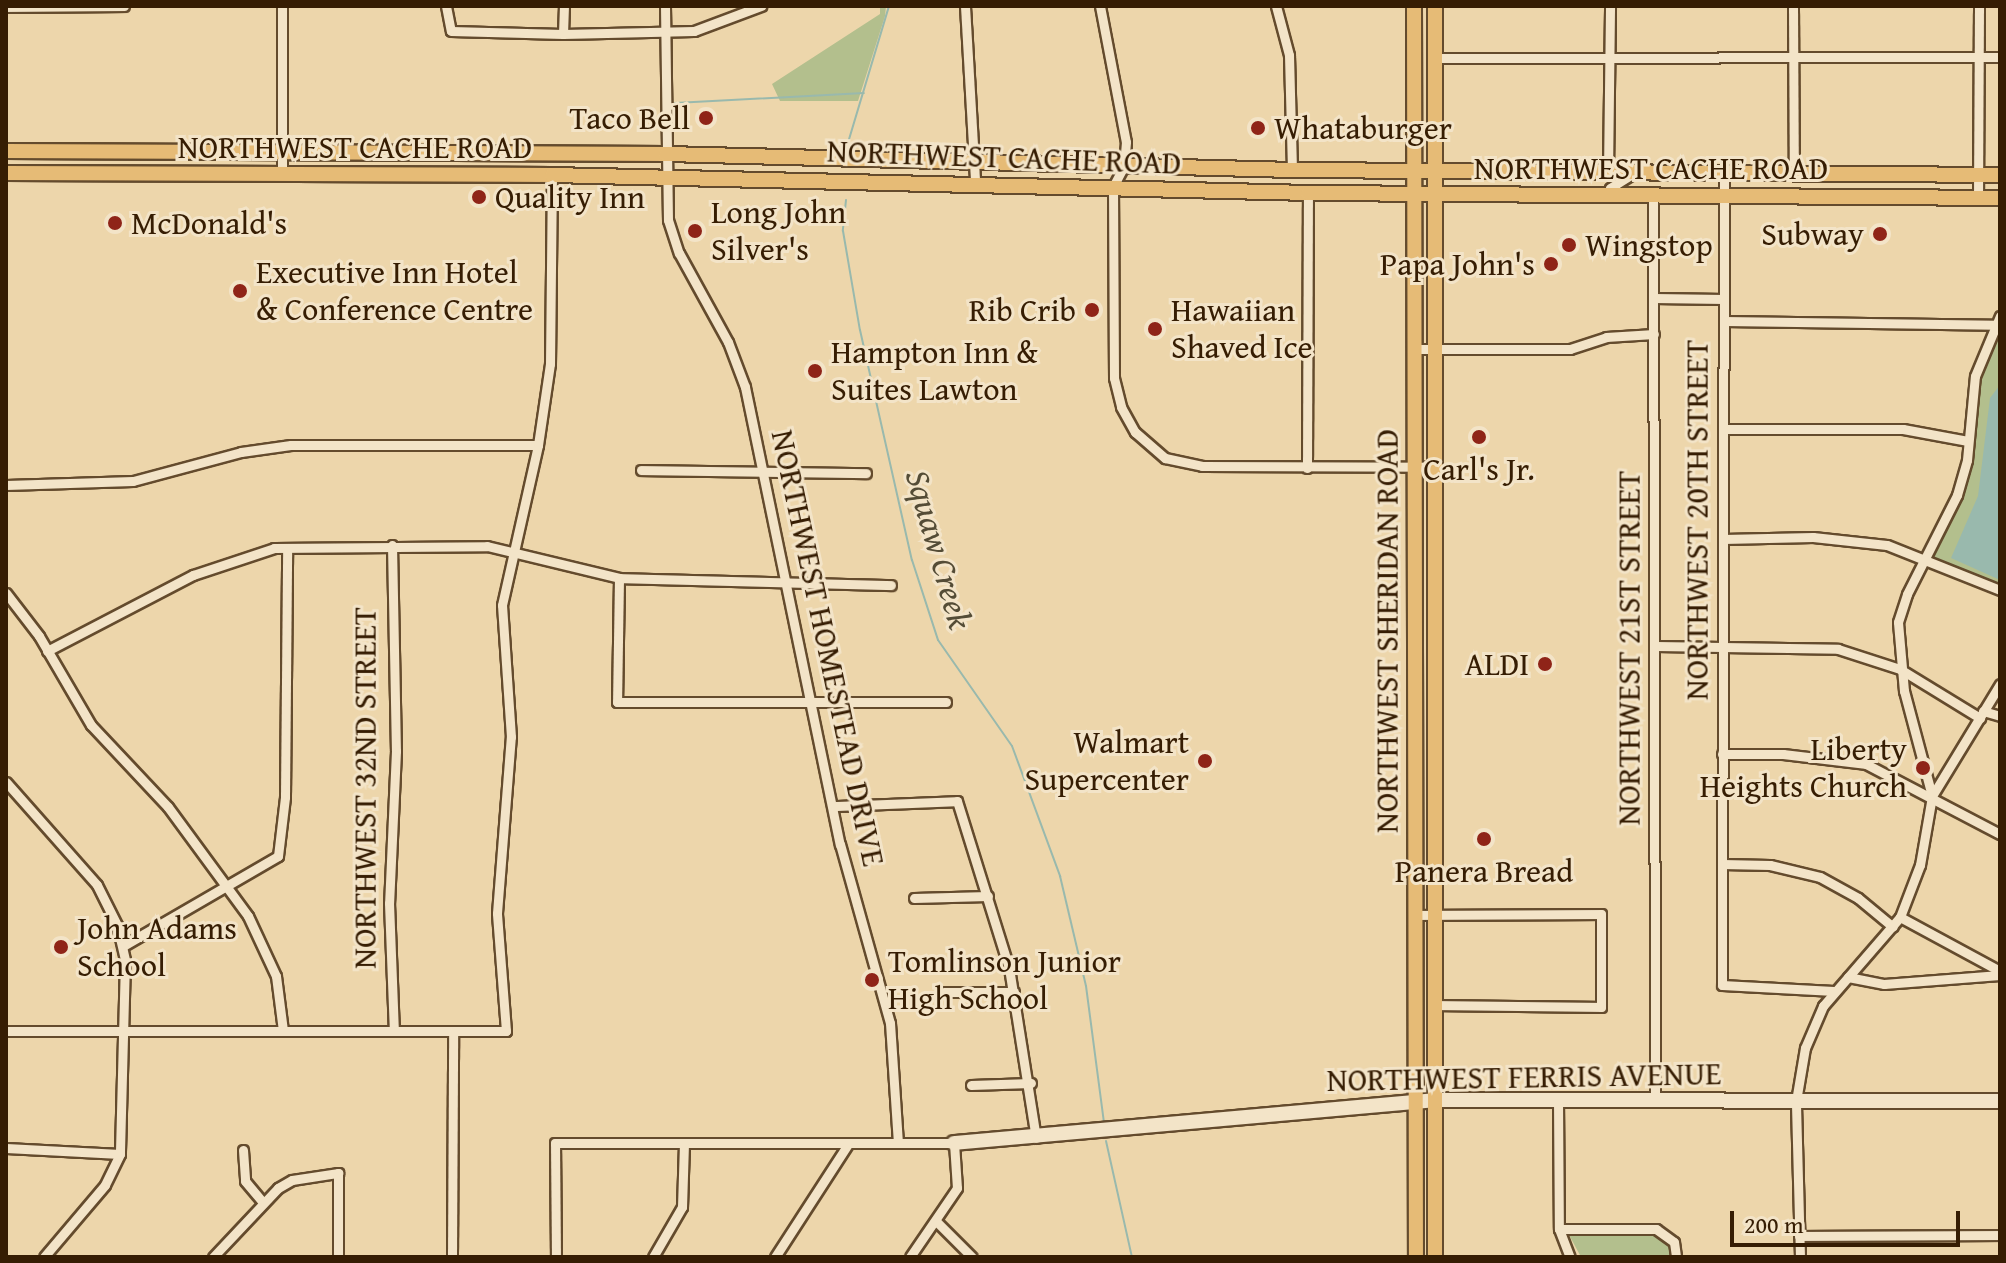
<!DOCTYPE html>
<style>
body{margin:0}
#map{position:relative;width:2006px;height:1263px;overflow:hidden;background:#edd6ab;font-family:"Gentium Book Plus",serif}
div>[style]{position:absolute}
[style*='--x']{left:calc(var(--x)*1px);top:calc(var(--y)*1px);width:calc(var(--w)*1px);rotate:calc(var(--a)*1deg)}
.green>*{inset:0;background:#b3bf8d}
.water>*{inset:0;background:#99b9ad}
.stream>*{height:2px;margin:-1px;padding:0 1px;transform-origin:1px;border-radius:1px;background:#99b9ad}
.roads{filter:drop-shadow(2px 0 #644b2d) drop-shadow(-2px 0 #644b2d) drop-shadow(0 2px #644b2d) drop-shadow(0 -2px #644b2d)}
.street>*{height:9px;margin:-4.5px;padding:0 4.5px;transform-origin:4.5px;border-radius:4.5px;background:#f3e4c8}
.secondary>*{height:14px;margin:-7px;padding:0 7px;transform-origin:7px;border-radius:7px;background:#f3e4c8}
.primary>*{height:14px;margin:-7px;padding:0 7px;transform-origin:7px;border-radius:7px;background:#e6bb76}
.dots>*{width:22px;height:22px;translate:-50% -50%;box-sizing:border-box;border:4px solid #f3e4c8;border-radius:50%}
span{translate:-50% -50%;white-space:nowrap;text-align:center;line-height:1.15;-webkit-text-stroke:6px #f3e4c8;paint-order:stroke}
.poi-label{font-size:32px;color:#361d03}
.right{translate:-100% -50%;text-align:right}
.left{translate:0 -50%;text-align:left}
.street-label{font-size:32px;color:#361d03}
.water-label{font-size:34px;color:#544c36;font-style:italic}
.frame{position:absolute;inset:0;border:8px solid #361d03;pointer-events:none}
.scale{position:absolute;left:1730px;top:1211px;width:230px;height:36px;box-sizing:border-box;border:4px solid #361d03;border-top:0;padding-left:10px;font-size:24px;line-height:28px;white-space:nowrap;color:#361d03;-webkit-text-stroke:6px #f3e4c8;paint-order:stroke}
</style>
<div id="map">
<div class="green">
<i style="clip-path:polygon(880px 6px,886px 6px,885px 16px,858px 101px,780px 101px,772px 84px,880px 14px)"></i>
<i style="clip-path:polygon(2000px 328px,2000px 584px,1931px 556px,1962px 493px,1973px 452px,1980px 373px)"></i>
<i style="clip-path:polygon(1624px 1231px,1656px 1235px,1669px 1243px,1672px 1257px,1581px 1257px,1568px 1233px)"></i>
</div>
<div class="water">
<i style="clip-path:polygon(2000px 385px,2000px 580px,1951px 558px,1978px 496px,1990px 398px)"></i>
</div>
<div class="stream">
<i style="--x:675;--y:103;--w:189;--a:-3"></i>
<i style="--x:847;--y:146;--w:146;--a:-73.3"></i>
<i style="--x:846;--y:200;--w:31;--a:96"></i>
<i style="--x:843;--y:231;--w:100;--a:80.3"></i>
<i style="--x:860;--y:330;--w:236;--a:77.3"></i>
<i style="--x:912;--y:560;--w:84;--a:72"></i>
<i style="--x:938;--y:640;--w:129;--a:55.1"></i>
<i style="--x:1012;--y:746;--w:139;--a:69.7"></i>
<i style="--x:1060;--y:876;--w:113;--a:76.7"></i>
<i style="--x:1086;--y:986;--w:137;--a:82.5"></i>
<i style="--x:1106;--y:1141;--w:119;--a:77.4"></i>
</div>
<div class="roads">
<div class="street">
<i style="--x:446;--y:6;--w:25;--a:79"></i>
<i style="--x:451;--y:31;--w:112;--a:1.5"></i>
<i style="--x:563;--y:34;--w:131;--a:-1.3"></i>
<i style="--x:694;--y:31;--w:72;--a:-20.5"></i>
<i style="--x:665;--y:6;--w:214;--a:89.2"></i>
<i style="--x:668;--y:220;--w:35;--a:72"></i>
<i style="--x:679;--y:253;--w:102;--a:61.2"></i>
<i style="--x:728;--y:342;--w:48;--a:69.3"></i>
<i style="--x:745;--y:387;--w:467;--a:78.3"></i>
<i style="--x:840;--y:844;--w:186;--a:74.4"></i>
<i style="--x:890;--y:1023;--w:120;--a:86.2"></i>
<i style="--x:965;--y:6;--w:176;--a:86.7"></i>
<i style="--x:1100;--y:6;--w:138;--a:79.2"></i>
<i style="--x:1126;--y:142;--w:24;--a:95"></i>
<i style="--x:1124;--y:166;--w:24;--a:118"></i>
<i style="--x:1113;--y:187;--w:191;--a:89.7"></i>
<i style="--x:1114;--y:378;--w:30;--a:76"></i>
<i style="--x:1121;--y:407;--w:29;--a:61"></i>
<i style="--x:1135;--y:432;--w:40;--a:41"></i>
<i style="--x:1165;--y:458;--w:38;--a:12"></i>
<i style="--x:1202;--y:466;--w:233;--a:0.2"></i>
<i style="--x:1276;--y:6;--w:51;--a:75.1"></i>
<i style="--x:1289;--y:55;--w:115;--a:88.5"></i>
<i style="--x:1793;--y:6;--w:169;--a:89.7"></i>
<i style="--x:6;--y:7;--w:118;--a:-0.5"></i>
<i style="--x:563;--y:34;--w:28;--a:-88"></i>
<i style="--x:1436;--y:58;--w:564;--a:-0.1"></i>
<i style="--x:1608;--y:173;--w:167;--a:-89.3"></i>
<i style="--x:282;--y:174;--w:168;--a:-90"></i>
<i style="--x:1724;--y:174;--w:811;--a:90.14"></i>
<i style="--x:1722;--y:985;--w:112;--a:3.1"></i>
<i style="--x:1608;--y:196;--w:8;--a:-76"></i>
<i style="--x:1610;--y:188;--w:25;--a:-32"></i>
<i style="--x:1653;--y:196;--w:903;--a:89.87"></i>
<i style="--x:1978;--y:198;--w:192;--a:-89.7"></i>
<i style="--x:1654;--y:298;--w:70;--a:0.8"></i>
<i style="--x:1724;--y:321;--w:271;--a:0.8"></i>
<i style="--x:1416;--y:349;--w:154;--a:0"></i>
<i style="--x:1570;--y:349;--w:38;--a:-18"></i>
<i style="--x:1606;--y:337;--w:48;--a:-3.6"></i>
<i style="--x:1723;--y:429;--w:180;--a:0"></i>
<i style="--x:1903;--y:429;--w:66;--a:10.5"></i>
<i style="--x:1307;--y:468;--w:275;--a:-89.8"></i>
<i style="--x:641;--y:470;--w:225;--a:0.8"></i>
<i style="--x:6;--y:485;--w:127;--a:-1.8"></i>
<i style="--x:133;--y:481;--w:112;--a:-15"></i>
<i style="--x:241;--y:452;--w:50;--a:-8"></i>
<i style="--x:291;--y:445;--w:247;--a:0"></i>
<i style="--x:1723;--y:539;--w:90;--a:-1.3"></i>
<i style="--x:1813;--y:537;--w:74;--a:6.2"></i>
<i style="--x:1887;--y:545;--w:122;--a:21.7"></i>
<i style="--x:392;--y:545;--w:206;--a:88.9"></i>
<i style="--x:396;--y:751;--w:152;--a:92.6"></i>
<i style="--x:389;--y:903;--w:128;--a:87.8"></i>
<i style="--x:619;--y:578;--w:124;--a:90.9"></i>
<i style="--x:617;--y:702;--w:329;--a:0"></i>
<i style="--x:6;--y:593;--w:54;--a:52.5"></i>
<i style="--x:39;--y:636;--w:103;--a:59.7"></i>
<i style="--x:91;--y:725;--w:112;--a:46.8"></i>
<i style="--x:168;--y:807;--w:135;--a:53.7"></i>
<i style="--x:248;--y:916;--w:66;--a:65"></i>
<i style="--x:276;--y:976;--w:55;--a:82.7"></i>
<i style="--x:1656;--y:646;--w:182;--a:0.9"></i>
<i style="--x:1838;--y:649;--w:65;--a:17.9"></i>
<i style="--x:1900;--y:669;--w:94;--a:31.5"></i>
<i style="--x:47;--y:651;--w:165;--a:-27.5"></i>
<i style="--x:193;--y:575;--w:85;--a:-18.4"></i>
<i style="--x:274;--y:548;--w:213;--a:-0.5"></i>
<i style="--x:487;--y:546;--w:136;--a:13.6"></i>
<i style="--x:619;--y:578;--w:272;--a:1.5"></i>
<i style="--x:1983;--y:711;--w:18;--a:16"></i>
<i style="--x:1722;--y:754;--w:61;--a:0"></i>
<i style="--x:1783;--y:754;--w:84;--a:6.9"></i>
<i style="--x:1866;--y:764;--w:151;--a:27.6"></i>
<i style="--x:6;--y:782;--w:137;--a:48.5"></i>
<i style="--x:97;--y:885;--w:45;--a:63.4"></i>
<i style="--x:117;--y:925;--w:36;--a:77"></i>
<i style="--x:125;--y:960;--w:194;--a:91.5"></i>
<i style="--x:120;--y:1154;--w:34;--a:116"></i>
<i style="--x:105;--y:1185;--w:94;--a:130.3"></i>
<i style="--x:1932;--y:796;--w:131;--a:-58.7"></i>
<i style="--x:835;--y:806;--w:122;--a:-2.3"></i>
<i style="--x:957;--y:801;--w:175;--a:72.7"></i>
<i style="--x:1009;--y:968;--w:172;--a:81"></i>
<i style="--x:1722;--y:864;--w:48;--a:1.2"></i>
<i style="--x:1770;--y:865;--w:51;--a:13.5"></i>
<i style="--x:1820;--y:877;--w:43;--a:28.9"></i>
<i style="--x:1858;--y:898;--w:45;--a:39.6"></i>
<i style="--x:914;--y:898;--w:74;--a:-1.5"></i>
<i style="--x:1414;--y:915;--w:187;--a:-0.3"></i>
<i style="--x:1601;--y:914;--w:93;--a:90"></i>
<i style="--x:1601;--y:1007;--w:166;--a:-179.3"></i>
<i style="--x:1900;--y:917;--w:114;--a:28.4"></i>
<i style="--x:123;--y:946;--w:179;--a:-30.1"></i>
<i style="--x:278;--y:856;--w:59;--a:-83.2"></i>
<i style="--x:285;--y:797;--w:249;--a:-89.5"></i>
<i style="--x:1848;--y:977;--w:37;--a:11"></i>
<i style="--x:1884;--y:984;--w:116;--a:-4.4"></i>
<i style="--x:944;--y:992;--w:70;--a:0"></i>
<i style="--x:6;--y:1031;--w:500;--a:0"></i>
<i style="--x:506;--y:1031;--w:118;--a:-94.4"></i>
<i style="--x:497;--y:913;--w:177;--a:-85.5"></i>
<i style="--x:511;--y:737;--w:132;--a:-93.9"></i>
<i style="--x:502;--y:605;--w:164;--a:-77.3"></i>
<i style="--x:538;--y:445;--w:82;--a:-81.6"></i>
<i style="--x:550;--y:364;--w:189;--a:-89.4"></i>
<i style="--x:971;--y:1085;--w:60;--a:-1.9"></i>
<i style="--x:1558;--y:1100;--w:129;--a:89.6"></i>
<i style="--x:1559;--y:1229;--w:30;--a:69"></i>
<i style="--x:6;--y:1148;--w:114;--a:3"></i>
<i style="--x:243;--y:1150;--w:31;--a:86"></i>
<i style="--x:245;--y:1181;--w:26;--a:50"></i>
<i style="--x:937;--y:1222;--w:49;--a:45"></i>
<i style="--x:1559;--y:1229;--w:97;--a:0"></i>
<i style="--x:1656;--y:1229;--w:22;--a:36"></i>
<i style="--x:1674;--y:1242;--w:15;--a:82"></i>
<i style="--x:1799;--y:1236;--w:201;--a:-0.3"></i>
<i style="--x:213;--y:1257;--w:95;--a:-46.7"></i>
<i style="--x:278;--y:1188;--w:16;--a:-30"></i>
<i style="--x:292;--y:1180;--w:47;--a:-8.7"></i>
<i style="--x:338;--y:1173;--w:84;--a:90"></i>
<i style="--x:452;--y:1257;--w:225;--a:-89.7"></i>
<i style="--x:556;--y:1257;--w:114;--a:-90.5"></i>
<i style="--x:555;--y:1143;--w:399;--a:0"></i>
<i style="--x:954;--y:1143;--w:45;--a:86.2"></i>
<i style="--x:957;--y:1188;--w:83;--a:124.3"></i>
<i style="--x:653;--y:1257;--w:58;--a:-59.9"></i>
<i style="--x:682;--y:1207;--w:63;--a:-88.2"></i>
<i style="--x:775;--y:1257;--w:135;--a:-57.1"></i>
<i style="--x:1800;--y:1257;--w:156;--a:-91.5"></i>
<i style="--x:1796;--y:1101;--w:54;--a:-80.4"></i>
<i style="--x:1805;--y:1048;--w:46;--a:-66.8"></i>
<i style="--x:1823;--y:1006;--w:118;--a:-49.1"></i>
<i style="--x:1900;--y:917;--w:56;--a:-69"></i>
<i style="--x:1920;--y:865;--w:70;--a:-80.1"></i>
<i style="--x:1932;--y:796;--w:109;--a:-104.9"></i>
<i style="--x:1904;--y:691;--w:69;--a:-95"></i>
<i style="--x:1898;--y:622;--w:29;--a:-72"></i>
<i style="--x:1907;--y:594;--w:111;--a:-63.2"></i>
<i style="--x:1957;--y:495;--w:36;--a:-74"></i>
<i style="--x:1967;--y:460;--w:84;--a:-84.6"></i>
<i style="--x:1975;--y:376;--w:65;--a:-67.4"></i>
</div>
<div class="secondary">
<i style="--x:954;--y:1143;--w:483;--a:-5.1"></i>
<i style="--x:1435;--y:1100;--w:565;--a:0.1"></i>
</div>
<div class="primary">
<i style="--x:1414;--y:6;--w:1251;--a:89.91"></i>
<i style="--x:1435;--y:6;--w:1251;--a:90"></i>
<i style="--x:6;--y:151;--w:660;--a:0.26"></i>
<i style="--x:666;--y:154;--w:626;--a:1.46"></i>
<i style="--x:1292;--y:170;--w:708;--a:0.4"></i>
<i style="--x:6;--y:173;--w:546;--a:0.21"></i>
<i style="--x:552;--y:175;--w:756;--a:1.36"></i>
<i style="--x:1308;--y:193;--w:692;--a:0.41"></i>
</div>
</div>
<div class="dots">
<i style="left:706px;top:118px;background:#8f2418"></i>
<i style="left:1258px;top:128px;background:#8f2418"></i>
<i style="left:479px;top:197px;background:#8f2418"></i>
<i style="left:115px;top:223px;background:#8f2418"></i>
<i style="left:695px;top:231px;background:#8f2418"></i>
<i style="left:1880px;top:234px;background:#8f2418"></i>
<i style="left:1569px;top:245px;background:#8f2418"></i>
<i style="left:1551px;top:264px;background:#8f2418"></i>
<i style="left:240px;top:291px;background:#8f2418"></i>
<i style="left:1092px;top:310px;background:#8f2418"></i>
<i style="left:1155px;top:329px;background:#8f2418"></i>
<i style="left:815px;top:371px;background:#8f2418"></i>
<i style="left:1479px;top:437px;background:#8f2418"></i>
<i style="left:1545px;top:664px;background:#8f2418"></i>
<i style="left:1205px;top:761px;background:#8f2418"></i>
<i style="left:1923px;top:768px;background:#8f2418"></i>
<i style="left:1484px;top:839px;background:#8f2418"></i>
<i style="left:61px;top:947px;background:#8f2418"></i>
<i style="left:872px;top:980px;background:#8f2418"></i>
</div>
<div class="poi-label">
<span class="right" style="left:690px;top:118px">Taco Bell</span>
<span class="left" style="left:1274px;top:128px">Whataburger</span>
<span class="left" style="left:495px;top:197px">Quality Inn</span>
<span class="left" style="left:711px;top:231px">Long John<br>Silver's</span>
<span class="left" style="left:131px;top:223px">McDonald's</span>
<span class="right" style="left:1864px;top:234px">Subway</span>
<span class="left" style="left:1585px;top:245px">Wingstop</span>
<span class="right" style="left:1535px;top:264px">Papa John's</span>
<span class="left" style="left:256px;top:291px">Executive Inn Hotel<br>&amp; Conference Centre</span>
<span class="right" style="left:1076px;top:310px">Rib Crib</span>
<span class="left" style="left:1171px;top:329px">Hawaiian<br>Shaved Ice</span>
<span class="left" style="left:831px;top:371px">Hampton Inn &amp;<br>Suites Lawton</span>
<span style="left:1479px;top:469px">Carl's Jr.</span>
<span class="right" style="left:1529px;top:664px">ALDI</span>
<span class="right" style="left:1189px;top:761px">Walmart<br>Supercenter</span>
<span class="right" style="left:1907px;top:768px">Liberty<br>Heights Church</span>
<span style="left:1484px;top:871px">Panera Bread</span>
<span class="left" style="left:77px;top:947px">John Adams<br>School</span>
<span class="left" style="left:888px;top:980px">Tomlinson Junior<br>High School</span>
</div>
<div class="street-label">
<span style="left:355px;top:147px">NORTHWEST CACHE ROAD</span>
<span style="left:1004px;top:157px;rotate:2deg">NORTHWEST CACHE ROAD</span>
<span style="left:1651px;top:168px">NORTHWEST CACHE ROAD</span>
<span style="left:1697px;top:520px;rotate:-90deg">NORTHWEST 20TH STREET</span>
<span style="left:1387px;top:631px;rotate:-90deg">NORTHWEST SHERIDAN ROAD</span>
<span style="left:828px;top:648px;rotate:78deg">NORTHWEST HOMESTEAD DRIVE</span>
<span style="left:1629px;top:648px;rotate:-90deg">NORTHWEST 21ST STREET</span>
<span style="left:365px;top:788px;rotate:-90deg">NORTHWEST 32ND STREET</span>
<span style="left:1524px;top:1077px;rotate:-1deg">NORTHWEST FERRIS AVENUE</span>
</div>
<div class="water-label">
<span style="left:940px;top:549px;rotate:74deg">Squaw Creek</span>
</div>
<div class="frame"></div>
<div class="scale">200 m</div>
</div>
